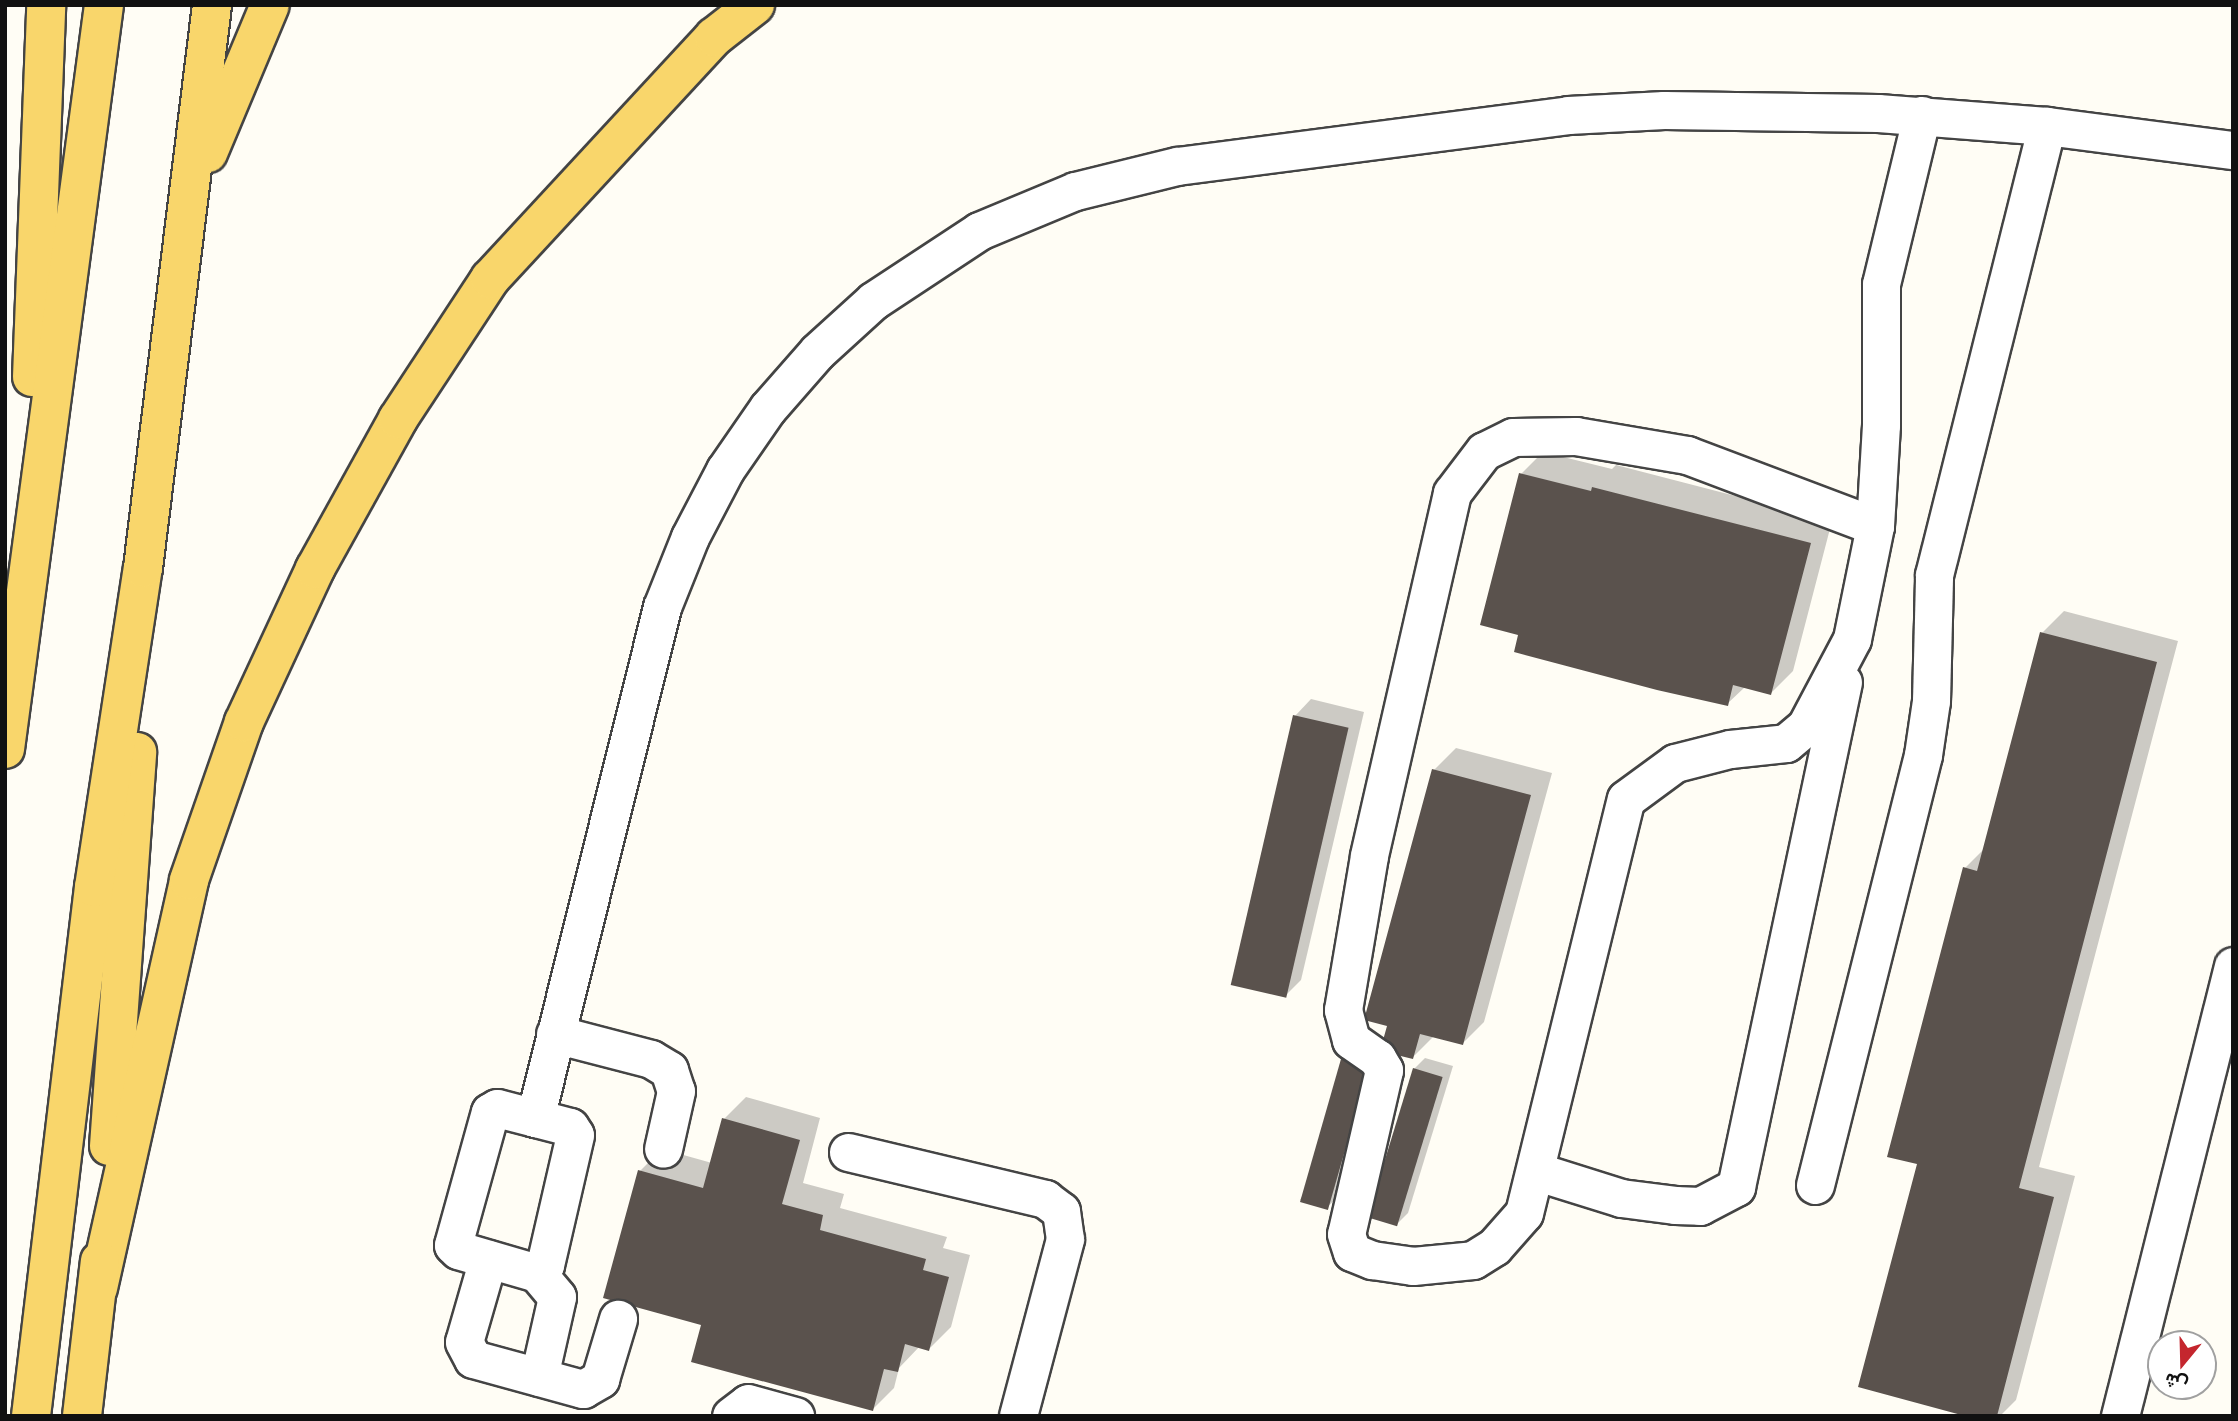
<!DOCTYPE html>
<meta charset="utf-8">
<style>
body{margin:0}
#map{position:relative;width:2238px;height:1421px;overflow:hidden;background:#fffdf5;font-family:Lora,Vazirmatn,serif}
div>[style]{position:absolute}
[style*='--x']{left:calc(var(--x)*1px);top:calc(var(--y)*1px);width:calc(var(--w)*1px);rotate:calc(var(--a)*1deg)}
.shadow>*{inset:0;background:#0003}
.building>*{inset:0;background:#5a524d;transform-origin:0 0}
.roads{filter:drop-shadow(2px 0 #444) drop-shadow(-2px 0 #444) drop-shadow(0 2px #444) drop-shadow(0 -2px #444)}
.minor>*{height:37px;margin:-18.5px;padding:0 18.5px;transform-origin:18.5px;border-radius:18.5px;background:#fff}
.major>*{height:38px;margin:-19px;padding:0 19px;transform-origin:19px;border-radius:19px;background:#f9d66b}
span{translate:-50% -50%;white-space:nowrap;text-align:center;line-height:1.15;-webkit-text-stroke:7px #fff;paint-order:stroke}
.frame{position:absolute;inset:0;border:7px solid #111;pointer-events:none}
.north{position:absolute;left:2147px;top:1330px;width:70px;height:70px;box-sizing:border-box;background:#fff;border:2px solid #a0a0a0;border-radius:50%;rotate:199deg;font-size:19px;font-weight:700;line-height:28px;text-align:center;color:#111}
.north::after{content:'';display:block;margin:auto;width:24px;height:32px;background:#c4262e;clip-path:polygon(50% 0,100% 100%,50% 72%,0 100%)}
</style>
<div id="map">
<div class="shadow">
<i style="clip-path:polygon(1543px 452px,1612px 469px,1616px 465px,1832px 521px,1793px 671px,1771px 693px,1745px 687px,1727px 704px,1520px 634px,1521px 474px)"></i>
<i style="clip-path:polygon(2064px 611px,2178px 641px,2039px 1167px,2075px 1176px,2016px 1400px,2000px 1416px,1972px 1416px,1919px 1163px,1965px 868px,1985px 848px,2042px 633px)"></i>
<i style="clip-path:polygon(1311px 699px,1364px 712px,1301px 980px,1285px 996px,1295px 716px)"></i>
<i style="clip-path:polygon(1456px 748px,1552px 773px,1484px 1022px,1462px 1044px,1434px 1036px,1413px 1057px,1389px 1024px,1434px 770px)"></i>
<i style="clip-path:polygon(1381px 1049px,1338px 1197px,1326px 1208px,1300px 1200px)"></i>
<i style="clip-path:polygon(1425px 1058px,1453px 1066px,1408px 1213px,1397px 1224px,1414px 1069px)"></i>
<i style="clip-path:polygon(746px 1097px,820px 1118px,803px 1183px,844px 1194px,840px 1208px,947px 1237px,943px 1248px,970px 1255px,951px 1327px,929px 1349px,920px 1346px,899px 1368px,894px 1388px,872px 1410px,703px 1324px,640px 1171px,662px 1149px,712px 1163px,724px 1119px)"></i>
</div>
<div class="building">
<i style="clip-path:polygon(1519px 473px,1591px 491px,1592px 487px,1811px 543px,1771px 695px,1733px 685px,1728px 706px,1657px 690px,1514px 652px,1518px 635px,1480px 625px)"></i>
<i style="clip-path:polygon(2040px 632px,2157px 662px,2019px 1188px,2054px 1197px,1997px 1416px,1965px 1416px,1858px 1387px,1917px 1164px,1887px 1157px,1963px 867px,1977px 871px)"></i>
<i style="left:1293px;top:715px;width:57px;height:277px;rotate:13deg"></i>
<i style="clip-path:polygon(1432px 769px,1531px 795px,1463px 1045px,1420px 1034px,1413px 1059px,1380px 1051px,1387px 1026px,1364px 1020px)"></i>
<i style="left:1343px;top:1052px;width:29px;height:156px;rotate:16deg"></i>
<i style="left:1413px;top:1068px;width:31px;height:156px;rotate:17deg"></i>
<i style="clip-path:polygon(722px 1118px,800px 1140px,782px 1204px,823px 1215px,820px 1230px,926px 1259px,923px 1270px,949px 1277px,929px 1351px,905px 1344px,898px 1372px,884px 1369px,873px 1411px,691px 1362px,701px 1325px,603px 1298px,638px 1170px,703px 1188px)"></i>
</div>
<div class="roads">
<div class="minor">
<i style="--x:1875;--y:526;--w:201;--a:-159.3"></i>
<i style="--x:1687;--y:455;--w:113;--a:-170.3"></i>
<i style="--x:1576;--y:436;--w:63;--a:179.1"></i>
<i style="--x:1513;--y:437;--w:32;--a:154"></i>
<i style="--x:1484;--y:451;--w:53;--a:127.3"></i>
<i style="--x:1452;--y:493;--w:372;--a:102.9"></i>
<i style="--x:1369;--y:856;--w:156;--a:99.6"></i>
<i style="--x:1343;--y:1010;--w:31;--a:75"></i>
<i style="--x:1351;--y:1040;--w:32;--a:35"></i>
<i style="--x:1377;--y:1058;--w:14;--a:60"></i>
<i style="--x:1384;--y:1070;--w:168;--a:103"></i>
<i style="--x:1346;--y:1234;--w:19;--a:72"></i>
<i style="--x:1352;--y:1252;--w:22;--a:22"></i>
<i style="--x:1372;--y:1260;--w:41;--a:8.3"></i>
<i style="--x:1413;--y:1266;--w:60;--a:-5.7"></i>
<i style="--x:1473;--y:1260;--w:25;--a:-32"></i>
<i style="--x:1494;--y:1247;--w:45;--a:-48.6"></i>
<i style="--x:1524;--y:1213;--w:426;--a:-76.2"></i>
<i style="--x:1626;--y:799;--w:61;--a:-36.3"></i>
<i style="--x:1675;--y:763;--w:57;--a:-14.3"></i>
<i style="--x:1730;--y:749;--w:56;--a:-6.1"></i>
<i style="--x:1786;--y:743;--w:26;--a:-40"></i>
<i style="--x:1806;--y:726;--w:98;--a:-62.1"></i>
<i style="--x:1852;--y:639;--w:115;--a:-78.5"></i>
<i style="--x:1875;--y:526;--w:101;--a:-86.6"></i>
<i style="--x:1881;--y:425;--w:141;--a:-90"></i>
<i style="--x:1881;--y:284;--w:174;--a:-76.4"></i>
<i style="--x:555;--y:1034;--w:99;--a:14.6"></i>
<i style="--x:651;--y:1059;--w:21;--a:31"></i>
<i style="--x:669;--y:1070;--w:22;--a:72"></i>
<i style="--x:676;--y:1091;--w:59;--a:102.6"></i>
<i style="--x:497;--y:1108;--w:75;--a:14.6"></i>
<i style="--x:570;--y:1127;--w:9;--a:58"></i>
<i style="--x:575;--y:1135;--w:133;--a:103"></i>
<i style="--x:545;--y:1265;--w:11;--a:135"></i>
<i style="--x:537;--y:1273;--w:82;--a:-163.8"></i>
<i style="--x:458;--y:1250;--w:7;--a:-135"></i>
<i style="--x:453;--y:1245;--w:138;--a:-74.5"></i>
<i style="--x:490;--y:1112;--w:8;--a:-30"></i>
<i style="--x:535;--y:1118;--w:527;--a:-76.04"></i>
<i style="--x:662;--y:607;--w:75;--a:-68.2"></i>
<i style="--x:690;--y:537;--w:76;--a:-62.4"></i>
<i style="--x:725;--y:470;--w:75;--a:-55.3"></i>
<i style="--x:768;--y:408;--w:74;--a:-48.8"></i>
<i style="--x:817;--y:352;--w:76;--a:-42.3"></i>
<i style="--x:873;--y:301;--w:127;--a:-33.4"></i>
<i style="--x:979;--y:231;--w:104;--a:-22.6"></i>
<i style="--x:1075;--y:191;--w:105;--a:-13.8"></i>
<i style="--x:1177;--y:166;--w:394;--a:-7.4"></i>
<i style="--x:1568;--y:115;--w:96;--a:-3"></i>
<i style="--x:1664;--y:110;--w:214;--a:0.8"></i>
<i style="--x:1878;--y:113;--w:169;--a:4.4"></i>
<i style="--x:2047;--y:126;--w:188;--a:7.4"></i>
<i style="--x:848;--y:1152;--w:203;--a:13.4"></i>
<i style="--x:1045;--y:1199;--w:20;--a:37"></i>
<i style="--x:1061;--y:1211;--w:28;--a:82"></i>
<i style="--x:1065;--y:1239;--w:183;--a:104.9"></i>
<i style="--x:1535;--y:1171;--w:90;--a:17.4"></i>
<i style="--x:1621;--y:1198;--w:54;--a:7.4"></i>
<i style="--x:1675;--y:1205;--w:25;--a:2"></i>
<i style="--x:1700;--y:1206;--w:41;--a:-27.8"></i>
<i style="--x:1736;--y:1187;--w:516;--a:-78.04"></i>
<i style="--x:1815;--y:1185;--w:443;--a:-75.9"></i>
<i style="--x:1923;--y:755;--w:55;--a:-81.6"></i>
<i style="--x:1931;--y:701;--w:126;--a:-88.6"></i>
<i style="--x:1934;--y:575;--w:463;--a:-75.9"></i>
<i style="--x:488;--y:1259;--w:86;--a:106.1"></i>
<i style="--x:464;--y:1342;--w:19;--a:62"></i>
<i style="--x:473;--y:1359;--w:114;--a:15.3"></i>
<i style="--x:583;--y:1389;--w:20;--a:-30"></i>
<i style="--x:600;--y:1379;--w:63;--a:-73.3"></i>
<i style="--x:537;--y:1273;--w:31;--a:50"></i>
<i style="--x:557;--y:1297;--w:82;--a:102.7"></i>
<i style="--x:731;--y:1416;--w:21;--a:-37"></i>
<i style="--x:748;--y:1403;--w:49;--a:15.5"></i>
<i style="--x:2120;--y:1416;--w:464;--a:-75.9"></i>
</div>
<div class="major">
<i style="--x:208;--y:153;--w:160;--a:-67.3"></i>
<i style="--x:32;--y:377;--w:372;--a:-87.8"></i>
<i style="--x:5;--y:749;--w:751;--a:-82.42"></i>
<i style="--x:109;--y:1146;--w:395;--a:-85.9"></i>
<i style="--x:98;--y:1288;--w:418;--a:-77.4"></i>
<i style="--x:189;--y:880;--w:167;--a:-70.8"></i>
<i style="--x:244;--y:722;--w:169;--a:-65.1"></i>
<i style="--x:315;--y:569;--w:171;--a:-61"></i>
<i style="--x:398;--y:419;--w:168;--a:-56.7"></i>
<i style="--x:490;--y:279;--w:330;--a:-47.2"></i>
<i style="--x:714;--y:37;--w:52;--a:-38"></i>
<i style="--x:31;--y:1416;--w:533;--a:-83.21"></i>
<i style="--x:94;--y:887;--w:323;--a:-81.3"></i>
<i style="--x:143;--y:568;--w:567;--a:-83.01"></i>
<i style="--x:82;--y:1416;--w:156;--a:-83.4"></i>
</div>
</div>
<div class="frame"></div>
<div class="north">ش</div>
</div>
